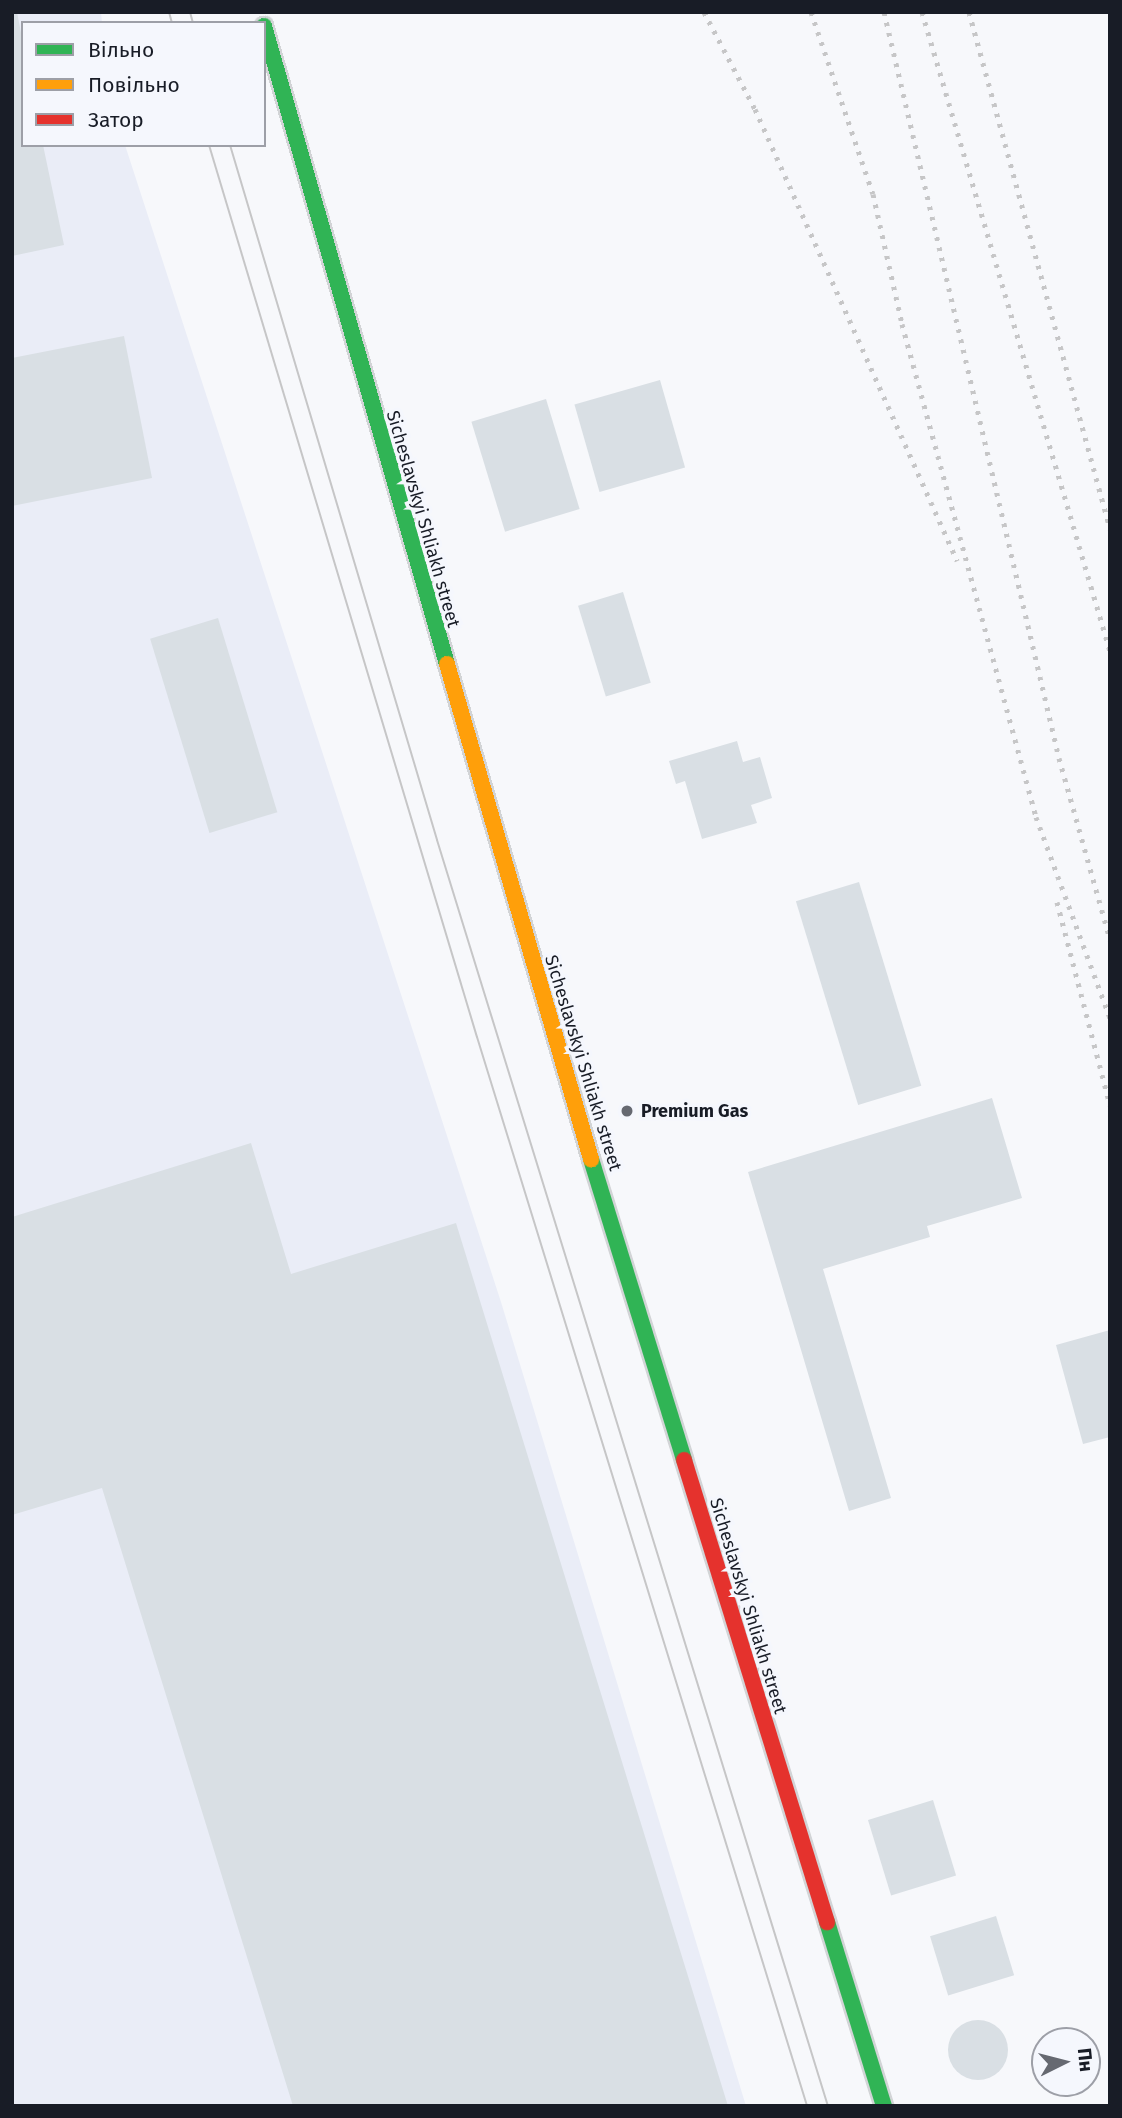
<!DOCTYPE html>
<meta charset="utf-8">
<style>
body{margin:0}
#map{position:relative;width:1122px;height:2118px;overflow:hidden;background:#f7f8fb;font-family:"Fira Sans",sans-serif}
div>[style]{position:absolute}
[style*='--x']{left:calc(var(--x)*1px);top:calc(var(--y)*1px);width:calc(var(--w)*1px);rotate:calc(var(--a)*1deg)}
.built>*{inset:0;background:#eaedf7}
.building>*{inset:0;background:#d9dfe4;transform-origin:0 0}
.round{border-radius:50%}
.roads{filter:drop-shadow(2px 0 #d2d4d6) drop-shadow(-2px 0 #d2d4d6) drop-shadow(0 2px #d2d4d6) drop-shadow(0 -2px #d2d4d6)}
.fast>*{height:16px;margin:-8px;padding:0 8px;transform-origin:8px;border-radius:8px;background:#30b455}
.slow>*{height:16px;margin:-8px;padding:0 8px;transform-origin:8px;border-radius:8px;background:#ff9f0a}
.jam>*{height:16px;margin:-8px;padding:0 8px;transform-origin:8px;border-radius:8px;background:#e5322d}
.tram>*{height:2px;margin:-1px;padding:0 1px;transform-origin:1px;border-radius:1px;background:#c6c6c7}
.rail>*{height:5px;margin-top:-2.5px;transform-origin:0;background:repeating-linear-gradient(90deg,#c6c6c7 0 3.5px,transparent 0 10.5px)}
.dots>*{width:19px;height:19px;translate:-50% -50%;box-sizing:border-box;border:4px solid #f5f7fd;border-radius:50%}
span{translate:-50% -50%;white-space:nowrap;text-align:center;line-height:1.15;-webkit-text-stroke:7px #f5f7fd;paint-order:stroke}
.street-label{font-size:18px;color:#181c26}
.poi-label{font-size:18px;color:#181c26;font-weight:700}
.left{translate:0 -50%;text-align:left}
.frame{position:absolute;inset:0;border:14px solid #181c26;pointer-events:none}
.legend{position:absolute;left:21px;top:21px;width:245px;height:126px;box-sizing:border-box;background:#f5f7fd;border:2px solid #9d9fa7;margin:0;padding:9px 12px;list-style:none;font-size:21px;color:#181c26}
.legend li{display:flex;align-items:center;gap:14px;height:35px}
.legend b{width:35px;border:2px solid #9d9fa7}
.north{position:absolute;left:1031px;top:2027px;width:70px;height:70px;box-sizing:border-box;background:#f5f7fd;border:2px solid #9d9fa7;border-radius:50%;rotate:84deg;font-size:19px;font-weight:700;line-height:28px;text-align:center;color:#181c26}
.north::after{content:'';display:block;margin:auto;width:24px;height:32px;background:#666971;clip-path:polygon(50% 0,100% 100%,50% 72%,0 100%)}
</style>
<div id="map">
<div class="built">
<i style="clip-path:polygon(12px 12px,101px 12px,102px 23px,23px 23px,23px 145px,125px 145px,501px 1302px,746px 2106px,12px 2106px)"></i>
</div>
<div class="building">
<i style="clip-path:polygon(12px 12px,17px 12px,23px 43px,23px 145px,43px 145px,64px 245px,12px 256px)"></i>
<i style="clip-path:polygon(124px 336px,152px 478px,12px 506px,12px 358px)"></i>
<i style="left:660px;top:380px;width:91px;height:89px;rotate:74deg"></i>
<i style="left:546px;top:399px;width:115px;height:78px;rotate:73deg"></i>
<i style="left:623px;top:592px;width:95px;height:47px;rotate:73deg"></i>
<i style="left:218px;top:618px;width:203px;height:71px;rotate:73deg"></i>
<i style="clip-path:polygon(737px 741px,743px 762px,760px 757px,772px 798px,751px 805px,757px 823px,702px 839px,685px 781px,676px 784px,669px 761px)"></i>
<i style="left:859px;top:882px;width:213px;height:66px;rotate:73deg"></i>
<i style="clip-path:polygon(992px 1098px,1022px 1198px,927px 1226px,930px 1237px,823px 1269px,891px 1498px,849px 1511px,748px 1172px)"></i>
<i style="clip-path:polygon(251px 1143px,291px 1274px,456px 1223px,728px 2106px,293px 2106px,102px 1488px,12px 1515px,12px 1217px)"></i>
<i style="clip-path:polygon(1110px 1330px,1110px 1437px,1083px 1444px,1056px 1345px)"></i>
<i style="left:933px;top:1800px;width:79px;height:68px;rotate:73deg"></i>
<i style="left:996px;top:1916px;width:62px;height:69px;rotate:73deg"></i>
<i class="round" style="left:948px;top:2020px;width:60px;height:60px"></i>
</div>
<div class="roads">
<div class="fast">
<i style="--x:264;--y:26;--w:664;--a:74"></i>
<i style="--x:591;--y:1159;--w:315;--a:72.8"></i>
<i style="--x:827;--y:1922;--w:193;--a:72.8"></i>
</div>
<div class="slow">
<i style="--x:447;--y:664;--w:516;--a:73.78"></i>
</div>
<div class="jam">
<i style="--x:684;--y:1460;--w:484;--a:72.8"></i>
</div>
</div>
<div class="tram">
<i style="--x:169;--y:12;--w:11;--a:75"></i>
<i style="--x:190;--y:12;--w:11;--a:75"></i>
<i style="--x:209;--y:145;--w:931;--a:73.28"></i>
<i style="--x:477;--y:1037;--w:1119;--a:72.84"></i>
<i style="--x:230;--y:145;--w:725;--a:73.41"></i>
<i style="--x:437;--y:840;--w:1325;--a:72.84"></i>
</div>
<div class="rail">
<i style="--x:704;--y:12;--w:110;--a:62.3"></i>
<i style="--x:755;--y:109;--w:495;--a:65.9"></i>
<i style="--x:811;--y:12;--w:192;--a:71.2"></i>
<i style="--x:873;--y:194;--w:133;--a:77.4"></i>
<i style="--x:902;--y:324;--w:511;--a:74.79"></i>
<i style="--x:1036;--y:817;--w:214;--a:69.8"></i>
<i style="--x:884;--y:12;--w:766;--a:76.8"></i>
<i style="--x:1059;--y:758;--w:189;--a:74.3"></i>
<i style="--x:922;--y:12;--w:666;--a:73.61"></i>
<i style="--x:969;--y:12;--w:536;--a:74.74"></i>
<i style="--x:1057;--y:902;--w:210;--a:75.4"></i>
</div>
<div class="dots">
<i style="left:627px;top:1111px;background:#666971"></i>
</div>
<div class="street-label">
<span style="left:423px;top:519px;rotate:74deg">Sicheslavskyi Shliakh street</span>
<span style="left:583px;top:1063px;rotate:73deg">Sicheslavskyi Shliakh street</span>
<span style="left:748px;top:1606px;rotate:73deg">Sicheslavskyi Shliakh street</span>
</div>
<div class="poi-label">
<span class="left" style="left:641px;top:1111px">Premium Gas</span>
</div>
<div class="frame"></div>
<ul class="legend">
<li><b style="height:9px;background:#30b455"></b>Вільно</li>
<li><b style="height:9px;background:#ff9f0a"></b>Повільно</li>
<li><b style="height:9px;background:#e5322d"></b>Затор</li>
</ul>
<div class="north">Пн</div>
</div>
